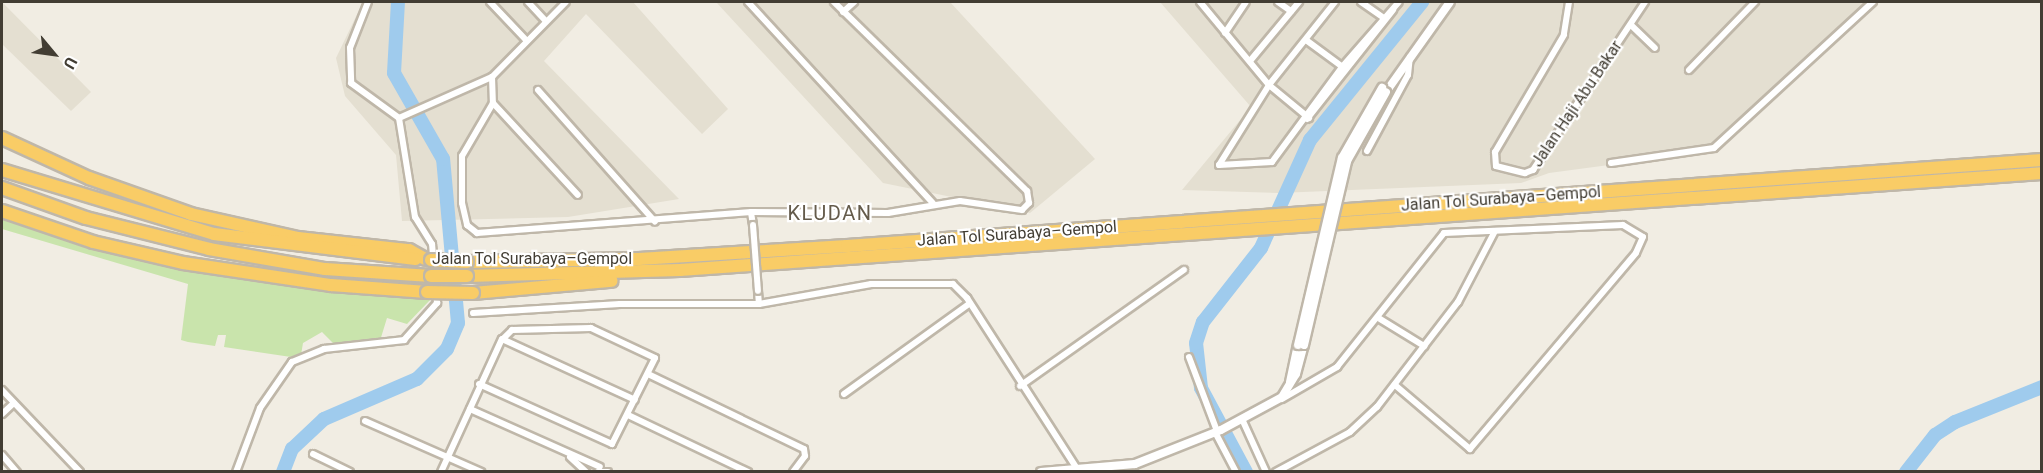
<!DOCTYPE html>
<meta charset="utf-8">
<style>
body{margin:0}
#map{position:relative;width:2043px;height:473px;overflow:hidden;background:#f1ede3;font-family:Roboto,sans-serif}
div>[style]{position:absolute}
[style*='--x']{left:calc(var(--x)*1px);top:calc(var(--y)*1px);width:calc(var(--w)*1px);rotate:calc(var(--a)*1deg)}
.residential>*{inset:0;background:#e4dfd1}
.green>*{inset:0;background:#c9e4ac}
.river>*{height:14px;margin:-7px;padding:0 7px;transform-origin:7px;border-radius:7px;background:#9fcbed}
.roads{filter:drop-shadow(2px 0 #bfb7a9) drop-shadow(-2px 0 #bfb7a9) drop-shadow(0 2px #bfb7a9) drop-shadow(0 -2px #bfb7a9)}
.minor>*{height:6px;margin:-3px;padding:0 3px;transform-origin:3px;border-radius:3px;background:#fff}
.tertiary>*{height:8px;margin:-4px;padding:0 4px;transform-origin:4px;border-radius:4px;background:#fff}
.motorway>*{height:12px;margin:-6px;padding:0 6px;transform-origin:6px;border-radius:6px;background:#f9cc66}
.bridges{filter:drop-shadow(2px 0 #bfb7a9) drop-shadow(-2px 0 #bfb7a9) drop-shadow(0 2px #bfb7a9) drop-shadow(0 -2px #bfb7a9)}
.minor-bridge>*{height:6px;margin:-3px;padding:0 3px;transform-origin:3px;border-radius:3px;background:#fff}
.tertiary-bridge>*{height:8px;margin:-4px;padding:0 4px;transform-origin:4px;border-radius:4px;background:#fff}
.motorway-bridge>*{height:12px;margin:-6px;padding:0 6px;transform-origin:6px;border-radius:6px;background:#f9cc66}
span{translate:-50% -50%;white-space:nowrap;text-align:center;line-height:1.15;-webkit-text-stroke:4.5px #fff;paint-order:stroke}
.street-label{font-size:16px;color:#423d33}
.quarter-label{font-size:20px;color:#645b4b;letter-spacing:1.5px}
.frame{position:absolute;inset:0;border:3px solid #423d33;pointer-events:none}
.north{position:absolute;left:24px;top:24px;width:60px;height:60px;-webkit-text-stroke:4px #fff;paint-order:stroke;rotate:119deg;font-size:16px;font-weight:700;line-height:24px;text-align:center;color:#423d33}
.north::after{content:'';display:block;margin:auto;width:21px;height:27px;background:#423d33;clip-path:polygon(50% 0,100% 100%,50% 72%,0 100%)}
</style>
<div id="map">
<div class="residential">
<i style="clip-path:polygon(2px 2px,91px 92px,71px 111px,2px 44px)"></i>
<i style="clip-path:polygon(363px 2px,633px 2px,728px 109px,702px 134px,586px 14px,544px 61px,679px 199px,568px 217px,402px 221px,396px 155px,345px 96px,336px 58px)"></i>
<i style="clip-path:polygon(716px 2px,950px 2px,1095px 159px,1030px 213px,883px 183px)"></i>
<i style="clip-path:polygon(1160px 2px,1876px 2px,1714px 151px,1549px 173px,1521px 183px,1279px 193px,1182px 190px,1251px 107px)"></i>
</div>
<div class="green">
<i style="clip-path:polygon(2px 211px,136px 253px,431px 299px,407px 324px,387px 318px,379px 344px,337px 347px,322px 332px,303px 343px,301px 355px,291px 357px,224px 347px,226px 335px,218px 335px,215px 346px,188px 342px,181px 340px,188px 284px,2px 229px)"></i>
</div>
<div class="river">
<i style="--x:283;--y:472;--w:25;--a:-69"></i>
<i style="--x:292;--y:449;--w:44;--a:-43.2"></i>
<i style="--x:324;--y:419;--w:101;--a:-23.3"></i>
<i style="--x:417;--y:379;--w:42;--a:-45"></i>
<i style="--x:447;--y:349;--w:28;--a:-67"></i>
<i style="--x:458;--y:323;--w:165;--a:-95.2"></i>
<i style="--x:443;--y:159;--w:99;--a:-119.7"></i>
<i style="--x:394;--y:73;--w:71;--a:-86.8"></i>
<i style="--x:1246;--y:472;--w:95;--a:-118.2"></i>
<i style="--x:1201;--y:388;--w:45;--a:-96.3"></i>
<i style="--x:1196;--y:343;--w:22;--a:-72"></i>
<i style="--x:1203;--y:322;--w:94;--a:-51.9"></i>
<i style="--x:1261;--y:248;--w:119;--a:-65.6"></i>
<i style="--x:1310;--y:140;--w:178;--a:-50.9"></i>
<i style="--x:1906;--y:472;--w:47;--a:-51.9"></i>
<i style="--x:1935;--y:435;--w:24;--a:-33"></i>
<i style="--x:1955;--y:422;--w:94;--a:-21.9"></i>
</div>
<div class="roads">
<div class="minor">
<i style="--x:368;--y:2;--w:49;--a:111.4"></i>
<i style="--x:350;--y:48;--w:35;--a:88"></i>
<i style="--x:351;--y:83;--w:59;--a:36.1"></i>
<i style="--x:399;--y:118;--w:102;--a:-23.8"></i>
<i style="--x:492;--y:77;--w:105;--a:-45.4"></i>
<i style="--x:490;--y:2;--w:52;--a:46.5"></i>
<i style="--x:528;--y:2;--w:26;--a:47"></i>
<i style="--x:748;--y:2;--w:273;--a:47.4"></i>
<i style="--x:1200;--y:2;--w:108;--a:50.3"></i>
<i style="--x:1269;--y:85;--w:52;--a:39.5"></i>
<i style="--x:1278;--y:2;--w:16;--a:35"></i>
<i style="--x:1335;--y:2;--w:106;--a:128.5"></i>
<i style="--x:1269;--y:85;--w:94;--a:122"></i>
<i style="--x:1219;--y:165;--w:53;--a:-3.2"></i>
<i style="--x:1272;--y:162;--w:118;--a:-53.6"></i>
<i style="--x:1342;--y:67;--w:86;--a:-48.8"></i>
<i style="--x:1361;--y:2;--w:29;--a:35"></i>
<i style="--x:1569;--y:2;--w:33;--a:99"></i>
<i style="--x:1564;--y:35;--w:136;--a:120.5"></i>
<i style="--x:1495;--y:152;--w:14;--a:86"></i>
<i style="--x:1496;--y:166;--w:30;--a:14"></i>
<i style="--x:1525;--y:173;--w:9;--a:-21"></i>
<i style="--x:1533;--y:170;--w:202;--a:-56.3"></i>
<i style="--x:843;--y:12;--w:15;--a:-42"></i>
<i style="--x:1631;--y:25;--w:33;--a:44"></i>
<i style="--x:1225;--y:33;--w:37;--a:-56"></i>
<i style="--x:1306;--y:40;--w:47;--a:36.4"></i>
<i style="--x:1250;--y:61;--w:77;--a:-50.3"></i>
<i style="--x:1689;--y:70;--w:95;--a:-45.9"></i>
<i style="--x:492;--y:77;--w:26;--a:88"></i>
<i style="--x:493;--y:103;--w:61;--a:120.3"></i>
<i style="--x:462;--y:156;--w:47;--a:90"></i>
<i style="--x:462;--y:203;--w:23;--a:77"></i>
<i style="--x:467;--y:225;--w:13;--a:39"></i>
<i style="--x:477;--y:233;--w:275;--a:-4.4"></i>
<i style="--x:538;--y:90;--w:176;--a:48.4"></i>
<i style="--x:493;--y:103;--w:125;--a:47.3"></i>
<i style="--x:1307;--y:119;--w:139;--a:-51.7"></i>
<i style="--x:1367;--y:151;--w:86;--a:-61.7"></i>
<i style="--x:1408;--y:75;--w:18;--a:-84"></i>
<i style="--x:1611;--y:163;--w:104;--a:-8.3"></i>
<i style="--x:1714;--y:148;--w:216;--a:-42.6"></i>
<i style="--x:753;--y:225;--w:13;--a:-99"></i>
<i style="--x:751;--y:212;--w:137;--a:0.4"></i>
<i style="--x:888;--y:213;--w:73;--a:-9.5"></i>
<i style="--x:960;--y:201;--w:63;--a:8.3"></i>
<i style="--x:1022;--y:210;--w:10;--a:-45"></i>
<i style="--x:1029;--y:203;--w:12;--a:-99"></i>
<i style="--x:1027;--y:191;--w:270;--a:-135.6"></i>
<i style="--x:758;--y:291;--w:13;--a:86"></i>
<i style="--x:759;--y:304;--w:114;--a:-10.1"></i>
<i style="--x:871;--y:284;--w:82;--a:0"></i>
<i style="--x:953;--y:284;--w:20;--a:45"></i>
<i style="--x:967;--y:298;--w:203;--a:57.2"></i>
<i style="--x:473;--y:313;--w:147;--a:-3.5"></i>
<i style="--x:620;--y:304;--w:139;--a:0"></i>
<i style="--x:1380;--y:319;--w:52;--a:31.5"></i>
<i style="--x:1189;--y:357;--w:79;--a:69.3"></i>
<i style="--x:648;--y:374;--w:173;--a:25.7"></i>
<i style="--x:804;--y:449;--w:7;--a:82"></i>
<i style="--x:805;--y:456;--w:20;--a:127"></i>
<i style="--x:479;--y:384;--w:146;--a:24.3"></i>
<i style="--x:612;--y:444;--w:96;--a:-63.4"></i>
<i style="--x:655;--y:358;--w:71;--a:-154.9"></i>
<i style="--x:591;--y:328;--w:79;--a:178.5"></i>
<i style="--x:512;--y:330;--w:13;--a:135"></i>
<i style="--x:1020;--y:386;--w:201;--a:-35.3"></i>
<i style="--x:2;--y:390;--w:113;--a:46.4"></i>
<i style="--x:844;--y:394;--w:155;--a:-35.8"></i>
<i style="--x:1282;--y:399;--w:64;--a:-30.2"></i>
<i style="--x:1337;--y:367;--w:171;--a:-51.4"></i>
<i style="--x:1444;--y:233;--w:179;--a:-2.6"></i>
<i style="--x:1623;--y:225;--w:23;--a:31"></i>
<i style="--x:1643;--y:237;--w:17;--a:114"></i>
<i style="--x:1636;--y:253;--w:257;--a:130.3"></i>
<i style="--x:1470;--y:449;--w:99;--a:-139.5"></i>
<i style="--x:470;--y:409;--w:142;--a:24"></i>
<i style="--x:2;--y:414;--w:16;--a:-43"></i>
<i style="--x:628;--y:415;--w:133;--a:25.4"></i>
<i style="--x:1242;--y:419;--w:58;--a:65.6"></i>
<i style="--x:365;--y:421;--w:127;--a:23.7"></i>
<i style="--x:1215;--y:432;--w:45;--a:62.3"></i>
<i style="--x:313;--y:454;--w:41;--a:25.9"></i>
<i style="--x:2;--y:455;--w:23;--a:49"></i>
<i style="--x:570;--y:457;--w:22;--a:43"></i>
<i style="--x:236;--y:472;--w:68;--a:-69.4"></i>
<i style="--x:260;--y:408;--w:56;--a:-55.2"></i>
<i style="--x:292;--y:362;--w:35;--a:-22"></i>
<i style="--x:324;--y:349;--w:81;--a:-6.4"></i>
<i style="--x:404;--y:340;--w:50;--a:-48.3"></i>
<i style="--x:437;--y:303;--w:59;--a:-94.8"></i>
<i style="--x:432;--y:244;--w:32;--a:-122"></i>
<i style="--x:415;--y:217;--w:100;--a:-99.2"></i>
<i style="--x:441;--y:472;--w:146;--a:-65.4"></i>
<i style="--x:502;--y:339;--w:146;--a:24.6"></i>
<i style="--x:598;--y:472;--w:10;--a:0"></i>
<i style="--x:1276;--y:472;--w:84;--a:-28.4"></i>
<i style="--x:1350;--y:432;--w:37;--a:-43"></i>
<i style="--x:1377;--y:407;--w:133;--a:-52.4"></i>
<i style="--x:1458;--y:302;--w:80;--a:-62.5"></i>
</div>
<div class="tertiary">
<i style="--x:1386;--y:92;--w:110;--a:-54.6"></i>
<i style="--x:1290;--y:382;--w:38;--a:-78"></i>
<i style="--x:1041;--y:472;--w:94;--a:-4.9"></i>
<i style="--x:1135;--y:464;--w:92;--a:-21.6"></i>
<i style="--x:1221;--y:430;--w:69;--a:-28.4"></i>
<i style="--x:1282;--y:397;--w:27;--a:-59"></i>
<i style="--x:1296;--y:374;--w:30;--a:-75"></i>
</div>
<div class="motorway">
<i style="--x:2;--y:138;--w:96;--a:24.7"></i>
<i style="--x:89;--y:178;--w:108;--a:19.4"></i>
<i style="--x:191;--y:214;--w:110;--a:12.6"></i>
<i style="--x:298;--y:238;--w:112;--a:6.2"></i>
<i style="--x:409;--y:250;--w:18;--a:29"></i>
<i style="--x:2;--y:170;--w:221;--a:16.8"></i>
<i style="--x:214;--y:234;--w:203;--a:7.1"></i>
<i style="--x:2;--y:188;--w:89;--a:19.7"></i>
<i style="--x:86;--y:218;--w:127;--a:14.1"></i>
<i style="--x:209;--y:249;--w:118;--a:9.8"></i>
<i style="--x:325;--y:269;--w:106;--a:3.8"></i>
<i style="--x:2;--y:211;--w:96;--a:18.8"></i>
<i style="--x:93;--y:242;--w:92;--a:13.1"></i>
<i style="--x:183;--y:263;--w:150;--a:8.5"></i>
<i style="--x:331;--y:285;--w:96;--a:4.2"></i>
<i style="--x:467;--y:262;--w:172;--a:-1"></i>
<i style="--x:639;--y:259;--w:208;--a:-3.6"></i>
<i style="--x:847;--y:246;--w:1198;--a:-4.12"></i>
<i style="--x:467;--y:276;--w:213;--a:-1.6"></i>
<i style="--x:680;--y:270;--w:1365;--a:-4.07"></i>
<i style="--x:473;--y:293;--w:139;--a:-5"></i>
</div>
</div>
<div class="bridges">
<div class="minor-bridge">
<i style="--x:753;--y:225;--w:66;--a:85.7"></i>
</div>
<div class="tertiary-bridge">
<i style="--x:1298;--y:345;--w:192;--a:-76.8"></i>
<i style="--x:1342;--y:158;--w:81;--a:-60.3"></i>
<i style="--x:1304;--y:345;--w:189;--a:-76.8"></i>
<i style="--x:1347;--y:161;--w:79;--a:-60.5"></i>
</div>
<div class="motorway-bridge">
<i style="--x:431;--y:260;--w:36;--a:3"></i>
<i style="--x:431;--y:276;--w:36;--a:0"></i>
<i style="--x:427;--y:292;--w:46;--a:1.2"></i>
</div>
</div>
<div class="street-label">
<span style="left:1577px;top:104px;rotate:-56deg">Jalan Haji Abu Bakar</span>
<span style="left:1501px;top:199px;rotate:-4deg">Jalan Tol Surabaya–Gempol</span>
<span style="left:1017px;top:234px;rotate:-4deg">Jalan Tol Surabaya–Gempol</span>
<span style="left:532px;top:259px">Jalan Tol Surabaya–Gempol</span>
</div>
<div class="quarter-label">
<span style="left:830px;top:213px">KLUDAN</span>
</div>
<div class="frame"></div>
<div class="north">U</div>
</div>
